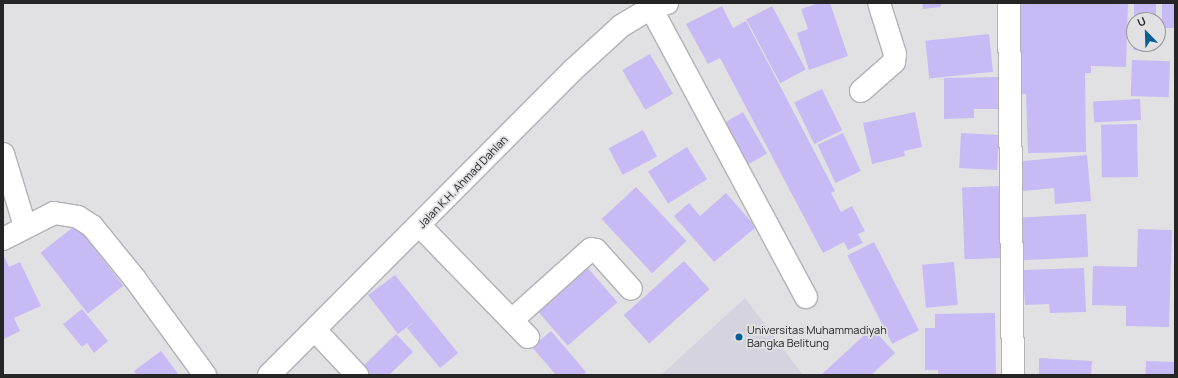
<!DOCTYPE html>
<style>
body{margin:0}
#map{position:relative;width:1178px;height:378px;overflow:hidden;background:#e1e1e4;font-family:Manrope,sans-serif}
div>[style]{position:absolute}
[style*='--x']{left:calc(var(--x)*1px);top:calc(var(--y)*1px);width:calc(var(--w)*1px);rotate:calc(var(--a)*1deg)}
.built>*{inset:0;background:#d5d3dd}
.building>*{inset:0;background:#c8baf4;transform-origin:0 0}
.roads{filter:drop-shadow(1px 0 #b2b1b4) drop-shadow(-1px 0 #b2b1b4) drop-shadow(0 1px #b2b1b4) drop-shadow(0 -1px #b2b1b4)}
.minor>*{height:22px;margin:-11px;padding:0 11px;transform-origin:11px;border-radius:11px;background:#fff}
.dots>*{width:11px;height:11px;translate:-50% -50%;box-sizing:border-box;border:2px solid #e1e1e4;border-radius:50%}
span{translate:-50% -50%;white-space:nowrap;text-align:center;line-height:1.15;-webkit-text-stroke:3.5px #e1e1e4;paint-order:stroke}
.street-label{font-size:11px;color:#252526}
.poi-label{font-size:11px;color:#252526}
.left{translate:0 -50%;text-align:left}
.frame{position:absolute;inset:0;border:4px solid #252526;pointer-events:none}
.north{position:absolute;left:1126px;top:12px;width:40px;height:40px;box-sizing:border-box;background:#e1e1e4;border:1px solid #969698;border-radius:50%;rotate:337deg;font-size:11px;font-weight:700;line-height:16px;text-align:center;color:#252526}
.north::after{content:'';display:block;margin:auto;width:14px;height:18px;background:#086092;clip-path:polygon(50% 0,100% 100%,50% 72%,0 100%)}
</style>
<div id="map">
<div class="built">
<i style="clip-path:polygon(745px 298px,803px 375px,661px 375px)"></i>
</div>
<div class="building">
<i style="clip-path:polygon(819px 3px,830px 3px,848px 56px,809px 70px,797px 33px,808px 29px,801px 9px)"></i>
<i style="clip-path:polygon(922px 3px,941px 3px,941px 7px,923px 9px)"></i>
<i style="clip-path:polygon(1020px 3px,1128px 3px,1126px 67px,1091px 66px,1091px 73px,1085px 73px,1086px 152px,1028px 153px,1026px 94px,1017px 94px)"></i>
<i style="left:1134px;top:3px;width:22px;height:17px"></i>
<i style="left:1162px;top:3px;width:13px;height:25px"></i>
<i style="clip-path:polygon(722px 6px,733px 28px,746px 21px,835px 191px,831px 193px,841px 212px,852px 206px,865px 231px,858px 234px,863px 243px,848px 250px,844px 242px,823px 253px,720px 58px,708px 64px,686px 24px)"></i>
<i style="left:772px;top:6px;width:72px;height:29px;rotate:62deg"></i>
<i style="left:989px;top:34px;width:38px;height:64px;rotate:84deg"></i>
<i style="clip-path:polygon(1133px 44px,1156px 44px,1155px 51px,1133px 50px)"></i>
<i style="left:650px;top:54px;width:46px;height:32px;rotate:60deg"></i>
<i style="left:1132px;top:60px;width:38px;height:36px;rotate:2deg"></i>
<i style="clip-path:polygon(999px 77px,1000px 109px,974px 109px,974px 118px,944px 119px,944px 78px)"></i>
<i style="left:822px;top:89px;width:46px;height:31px;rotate:64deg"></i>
<i style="left:1140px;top:99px;width:21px;height:47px;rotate:87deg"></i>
<i style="left:743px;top:112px;width:48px;height:25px;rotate:60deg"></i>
<i style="clip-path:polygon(915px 112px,922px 147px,904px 151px,905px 156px,872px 164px,863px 123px)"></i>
<i style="left:1137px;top:124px;width:53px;height:36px;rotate:89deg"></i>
<i style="left:643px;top:130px;width:30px;height:39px;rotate:62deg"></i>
<i style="left:843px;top:133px;width:42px;height:28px;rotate:65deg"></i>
<i style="left:961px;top:133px;width:38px;height:35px;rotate:3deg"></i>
<i style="left:687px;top:147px;width:38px;height:46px;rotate:58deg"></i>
<i style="clip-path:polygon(1087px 155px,1091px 201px,1055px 204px,1054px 188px,1023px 191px,1022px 178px,1012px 162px)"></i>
<i style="left:1002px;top:186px;width:72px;height:40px;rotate:88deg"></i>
<i style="left:636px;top:187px;width:74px;height:47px;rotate:47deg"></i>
<i style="clip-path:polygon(726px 193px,756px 227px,714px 262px,674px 216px,689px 203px,700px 216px)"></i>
<i style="left:1086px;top:214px;width:43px;height:65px;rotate:87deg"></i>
<i style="left:76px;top:225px;width:77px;height:45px;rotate:52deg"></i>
<i style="clip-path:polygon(1138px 229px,1172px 230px,1169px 327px,1126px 326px,1126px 306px,1092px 305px,1093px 266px,1137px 267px)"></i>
<i style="left:874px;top:242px;width:99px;height:30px;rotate:63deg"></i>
<i style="clip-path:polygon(3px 254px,9px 267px,20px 262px,41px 306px,14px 318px,20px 331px,4px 339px)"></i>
<i style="left:684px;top:261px;width:38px;height:81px;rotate:48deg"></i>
<i style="left:954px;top:262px;width:43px;height:32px;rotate:85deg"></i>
<i style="left:586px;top:266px;width:48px;height:66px;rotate:49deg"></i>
<i style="clip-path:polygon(1084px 268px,1086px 312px,1050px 313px,1049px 304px,1025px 305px,1023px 270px)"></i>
<i style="clip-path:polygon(395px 275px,458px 353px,440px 368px,407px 328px,416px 320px,398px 334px,368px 295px)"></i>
<i style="clip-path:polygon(82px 309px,108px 341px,94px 353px,87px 343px,82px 347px,63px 324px)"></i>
<i style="clip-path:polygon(995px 313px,996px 375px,938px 375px,938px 370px,925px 370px,925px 328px,935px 328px,935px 314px)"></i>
<i style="clip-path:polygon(872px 328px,895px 353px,871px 375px,821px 375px)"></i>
<i style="clip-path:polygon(551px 331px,586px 372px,583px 375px,556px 375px,532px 347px)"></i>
<i style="clip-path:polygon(396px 334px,413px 352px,389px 375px,361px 375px,357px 372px)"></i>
<i style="clip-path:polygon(161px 351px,179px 375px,137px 375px,134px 371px)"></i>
<i style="clip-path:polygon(1039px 358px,1092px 361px,1091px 375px,1039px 375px)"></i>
<i style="left:1146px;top:361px;width:29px;height:14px;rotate:2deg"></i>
</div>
<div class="roads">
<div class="minor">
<i style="--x:1009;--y:3;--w:372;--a:89.4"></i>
<i style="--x:651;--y:8;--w:328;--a:61.8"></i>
<i style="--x:861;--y:91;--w:44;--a:-41.3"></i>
<i style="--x:894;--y:62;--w:8;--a:-83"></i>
<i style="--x:895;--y:54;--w:53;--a:-107.4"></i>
<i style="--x:3;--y:154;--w:75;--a:73"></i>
<i style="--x:420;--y:226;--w:155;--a:45.8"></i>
<i style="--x:3;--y:239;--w:57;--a:-27"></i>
<i style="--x:54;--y:213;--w:24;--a:9"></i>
<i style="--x:78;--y:217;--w:17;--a:33"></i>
<i style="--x:92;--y:226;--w:68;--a:50.9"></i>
<i style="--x:135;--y:279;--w:119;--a:53.9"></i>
<i style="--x:512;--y:320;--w:106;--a:-41.9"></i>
<i style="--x:591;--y:249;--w:5;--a:11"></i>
<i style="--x:596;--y:250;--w:52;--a:48.1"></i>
<i style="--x:315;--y:330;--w:62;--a:47"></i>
<i style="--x:269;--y:375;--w:431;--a:-45.1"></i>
<i style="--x:573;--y:70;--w:65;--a:-42.5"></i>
<i style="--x:621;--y:26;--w:35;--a:-31"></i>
<i style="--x:651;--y:8;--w:17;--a:-17"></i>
</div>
</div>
<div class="dots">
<i style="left:739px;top:337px;background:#086092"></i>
</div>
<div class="street-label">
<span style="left:463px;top:182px;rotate:-46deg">Jalan K.H. Ahmad Dahlan</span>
</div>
<div class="poi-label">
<span class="left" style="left:747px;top:337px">Universitas Muhammadiyah<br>Bangka Belitung</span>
</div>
<div class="frame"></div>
<div class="north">U</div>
</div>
